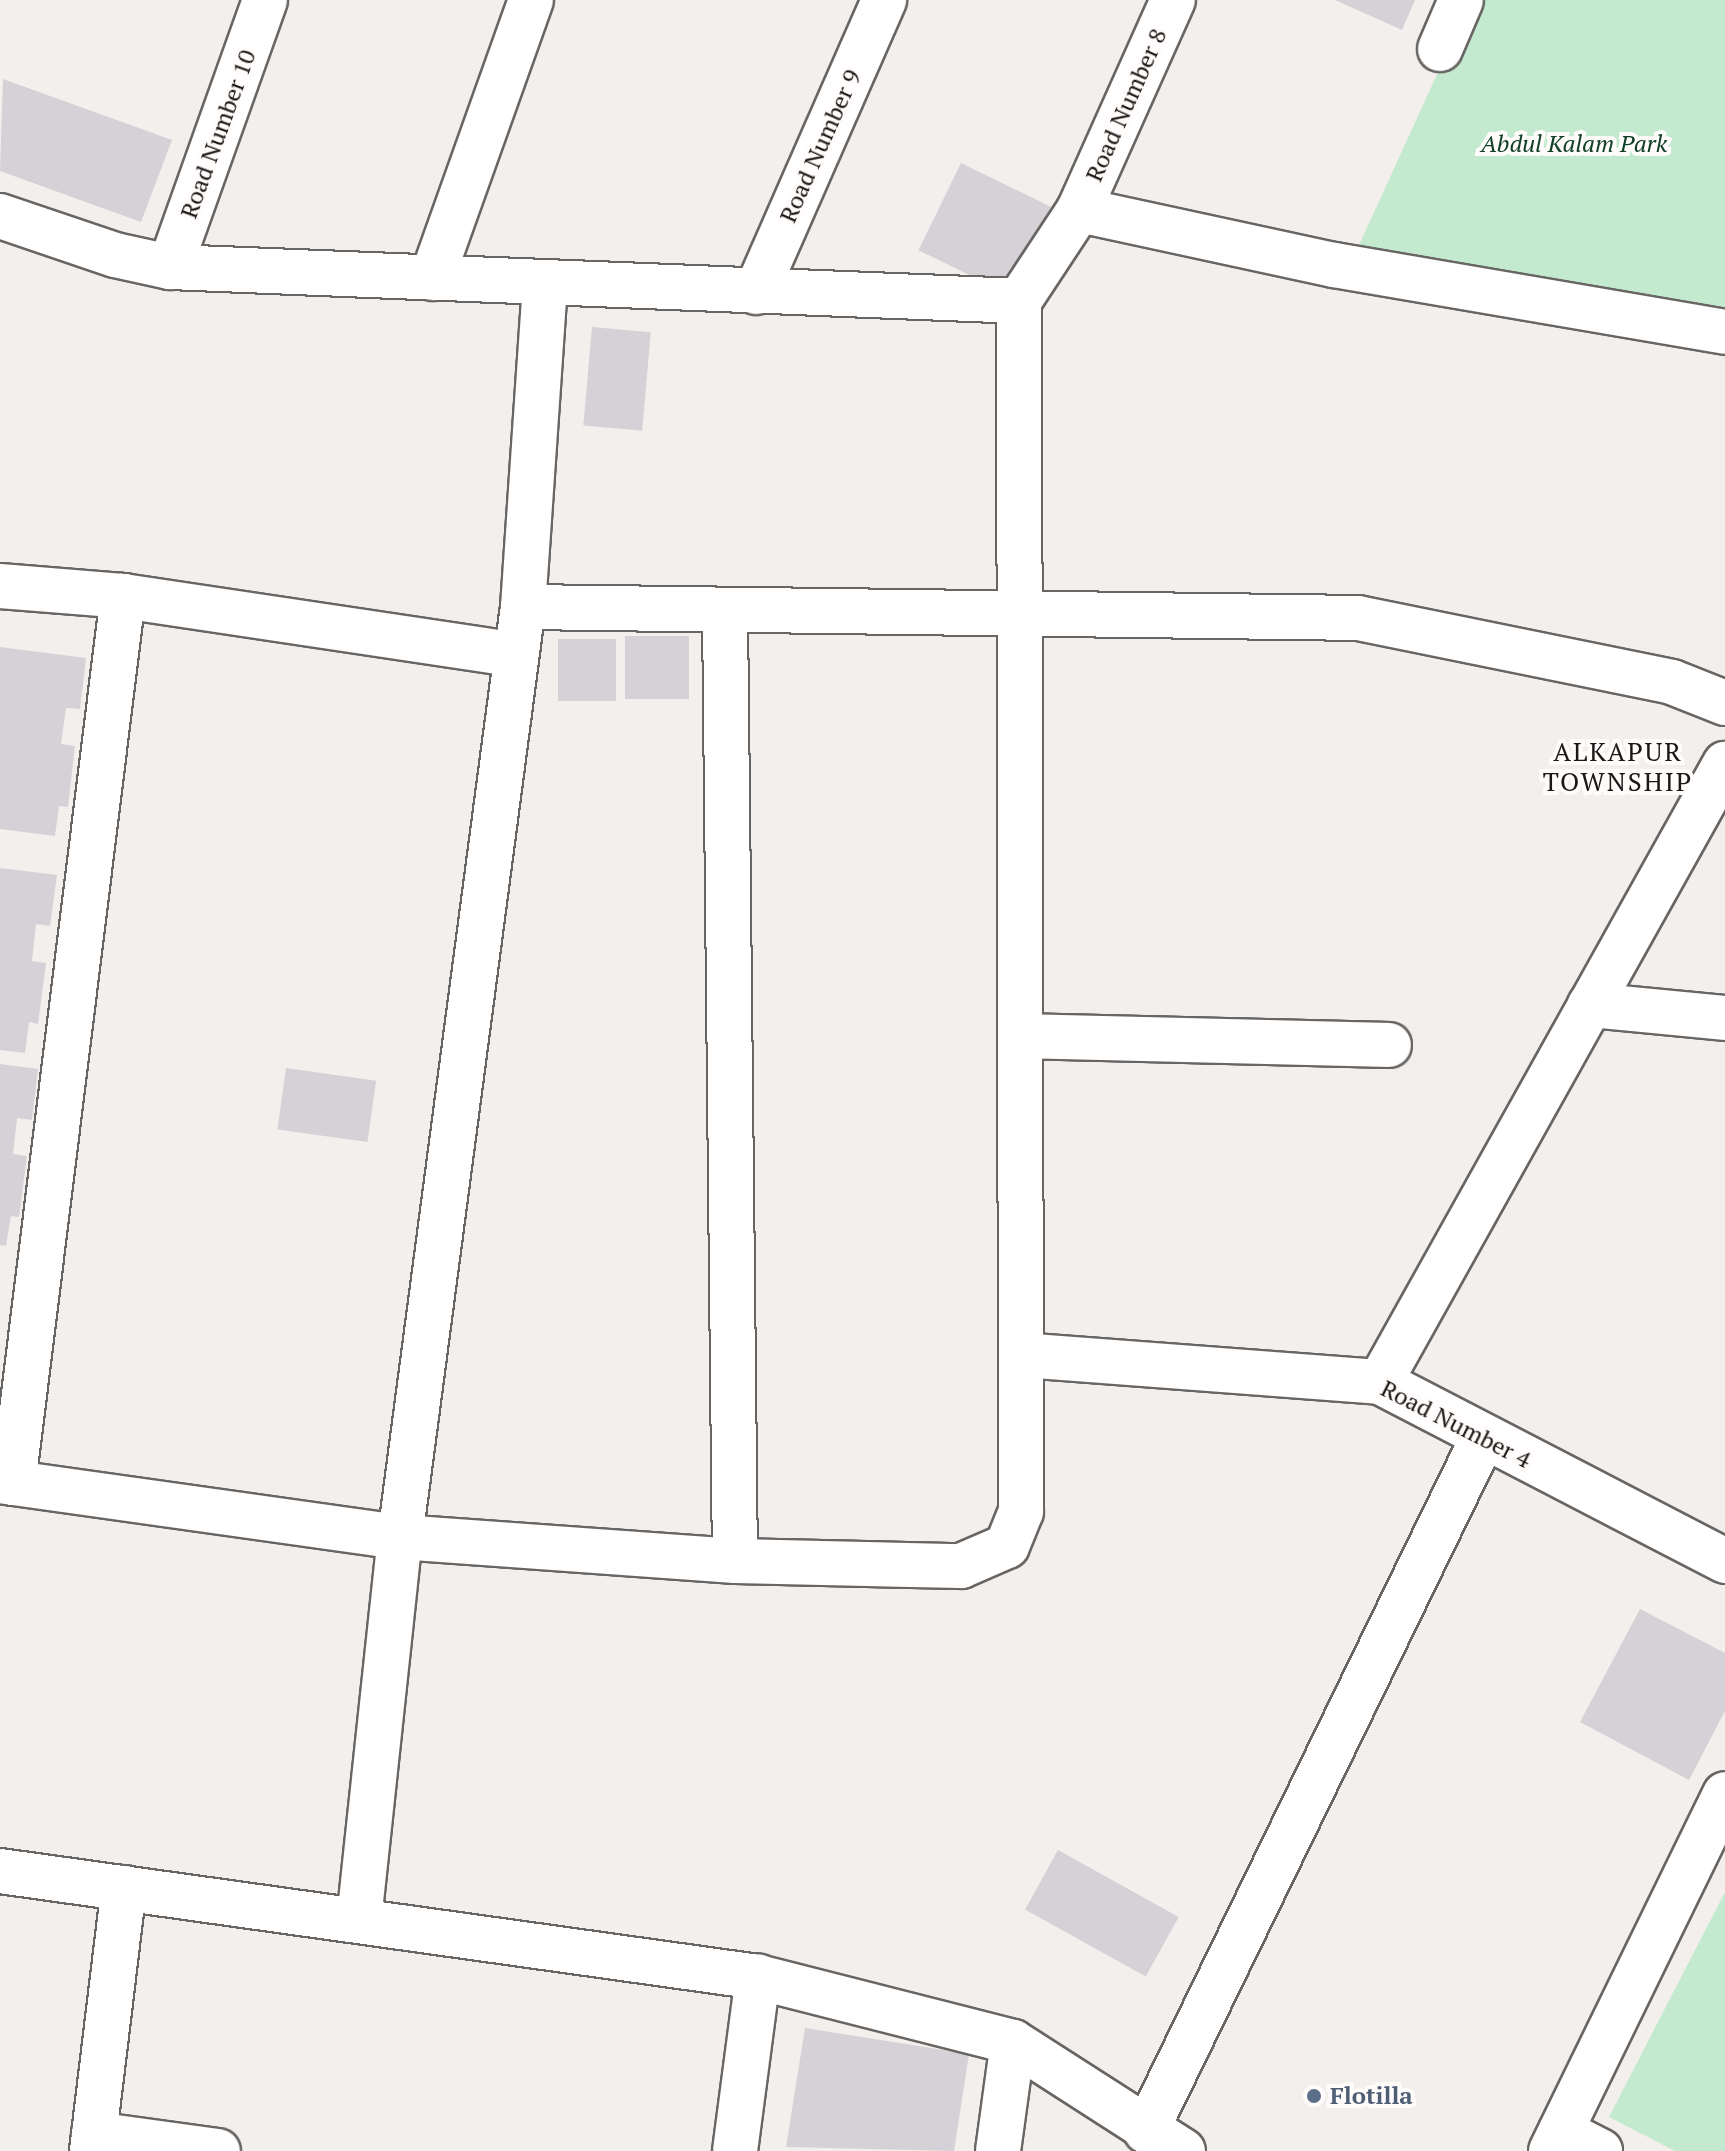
<!DOCTYPE html>
<style>
body{margin:0}
#map{position:relative;width:1725px;height:2151px;overflow:hidden;background:#f3efec;font-family:"PT Serif",serif}
div>[style]{position:absolute}
[style*='--x']{left:calc(var(--x)*1px);top:calc(var(--y)*1px);width:calc(var(--w)*1px);rotate:calc(var(--a)*1deg)}
.green>*{inset:0;background:#c3eacf}
.building>*{inset:0;background:#d4d2d6;transform-origin:0 0}
.roads{filter:drop-shadow(2px 0 #686563) drop-shadow(-2px 0 #686563) drop-shadow(0 2px #686563) drop-shadow(0 -2px #686563)}
.minor>*{height:44px;margin:-22px;padding:0 22px;transform-origin:22px;border-radius:22px;background:#fff}
.dots>*{width:22px;height:22px;translate:-50% -50%;box-sizing:border-box;border:4px solid #fffcfb;border-radius:50%}
span{translate:-50% -50%;white-space:nowrap;text-align:center;line-height:1.15;-webkit-text-stroke:8px #fffcfb;paint-order:stroke}
.street-label{font-size:24px;color:#191817}
.park-label{font-size:24px;color:#104025;font-style:italic}
.service-label{font-size:24px;color:#4e5e75;font-weight:700}
.left{translate:0 -50%;text-align:left}
.neighbourhood-label{font-size:26px;color:#191817;letter-spacing:2px}
</style>
<div id="map">
<div class="green">
<i style="clip-path:polygon(1471px 0,1725px 0,1725px 312px,1354px 256px)"></i>
<i style="clip-path:polygon(1725px 1892px,1725px 2151px,1675px 2151px,1609px 2117px)"></i>
</div>
<div class="building">
<i style="clip-path:polygon(1335px 0,1415px 0,1402px 30px)"></i>
<i style="clip-path:polygon(3px 79px,172px 140px,141px 222px,0 171px)"></i>
<i style="left:961px;top:163px;width:100px;height:97px;rotate:26deg"></i>
<i style="left:592px;top:327px;width:59px;height:99px;rotate:5deg"></i>
<i style="left:625px;top:636px;width:64px;height:63px"></i>
<i style="left:558px;top:639px;width:58px;height:62px"></i>
<i style="clip-path:polygon(0 647px,86px 658px,80px 709px,66px 708px,61px 744px,75px 746px,68px 807px,59px 806px,55px 836px,0 829px)"></i>
<i style="clip-path:polygon(0 868px,57px 875px,50px 926px,36px 924px,32px 961px,46px 963px,38px 1024px,29px 1022px,25px 1053px,0 1050px)"></i>
<i style="clip-path:polygon(0 1064px,38px 1069px,32px 1120px,17px 1118px,13px 1154px,27px 1156px,19px 1217px,11px 1216px,6px 1246px,0 1245px)"></i>
<i style="left:286px;top:1068px;width:91px;height:62px;rotate:8deg"></i>
<i style="clip-path:polygon(1640px 1609px,1725px 1653px,1725px 1711px,1689px 1780px,1580px 1722px)"></i>
<i style="left:1058px;top:1850px;width:138px;height:68px;rotate:29deg"></i>
<i style="clip-path:polygon(805px 2028px,969px 2054px,954px 2151px,786px 2147px)"></i>
</div>
<div class="roads">
<div class="minor">
<i style="--x:1440;--y:49;--w:53;--a:-66.8"></i>
<i style="--x:1079;--y:210;--w:261;--a:12.2"></i>
<i style="--x:1334;--y:265;--w:397;--a:9.7"></i>
<i style="--x:0;--y:216;--w:121;--a:18.7"></i>
<i style="--x:115;--y:255;--w:56;--a:12.3"></i>
<i style="--x:170;--y:267;--w:850;--a:2.29"></i>
<i style="--x:1019;--y:301;--w:109;--a:-56.6"></i>
<i style="--x:1079;--y:210;--w:230;--a:-65.9"></i>
<i style="--x:170;--y:267;--w:283;--a:-70.4"></i>
<i style="--x:432;--y:278;--w:295;--a:-70.4"></i>
<i style="--x:756;--y:292;--w:319;--a:-66.3"></i>
<i style="--x:0;--y:586;--w:123;--a:4.6"></i>
<i style="--x:123;--y:596;--w:397;--a:8.5"></i>
<i style="--x:523;--y:607;--w:323;--a:-86.1"></i>
<i style="--x:725;--y:611;--w:950;--a:89.4"></i>
<i style="--x:1590;--y:1005;--w:136;--a:5.5"></i>
<i style="--x:1021;--y:1036;--w:368;--a:1.4"></i>
<i style="--x:1022;--y:1355;--w:359;--a:4.3"></i>
<i style="--x:1380;--y:1382;--w:389;--a:27.4"></i>
<i style="--x:1380;--y:1382;--w:708;--a:-60.83"></i>
<i style="--x:0;--y:1481;--w:404;--a:8"></i>
<i style="--x:400;--y:1537;--w:336;--a:4.1"></i>
<i style="--x:735;--y:1561;--w:226;--a:1.3"></i>
<i style="--x:961;--y:1566;--w:50;--a:-23.5"></i>
<i style="--x:1007;--y:1546;--w:37;--a:-68"></i>
<i style="--x:1021;--y:1512;--w:1211;--a:-90.09"></i>
<i style="--x:13;--y:1483;--w:894;--a:-82.93"></i>
<i style="--x:0;--y:1871;--w:765;--a:7.96"></i>
<i style="--x:758;--y:1977;--w:263;--a:14.3"></i>
<i style="--x:1013;--y:2042;--w:202;--a:32.7"></i>
<i style="--x:359;--y:1920;--w:385;--a:-83.9"></i>
<i style="--x:400;--y:1537;--w:938;--a:-82.47"></i>
<i style="--x:523;--y:607;--w:835;--a:0.75"></i>
<i style="--x:1358;--y:618;--w:320;--a:11.5"></i>
<i style="--x:1672;--y:682;--w:57;--a:21.6"></i>
<i style="--x:1146;--y:2131;--w:771;--a:-64.07"></i>
<i style="--x:1561;--y:2131;--w:44;--a:27.1"></i>
<i style="--x:94;--y:2134;--w:125;--a:7.8"></i>
<i style="--x:92;--y:2151;--w:265;--a:-83.1"></i>
<i style="--x:735;--y:2151;--w:176;--a:-82.5"></i>
<i style="--x:998;--y:2151;--w:110;--a:-82.2"></i>
<i style="--x:1551;--y:2151;--w:397;--a:-64"></i>
</div>
</div>
<div class="dots">
<i style="left:1314px;top:2096px;background:#5c6f8a"></i>
</div>
<div class="street-label">
<span style="left:1126px;top:105px;rotate:-66deg">Road Number 8</span>
<span style="left:218px;top:134px;rotate:-70deg">Road Number 10</span>
<span style="left:820px;top:146px;rotate:-66deg">Road Number 9</span>
<span style="left:1456px;top:1424px;rotate:27deg">Road Number 4</span>
</div>
<div class="park-label">
<span style="left:1574px;top:144px">Abdul Kalam Park</span>
</div>
<div class="service-label">
<span class="left" style="left:1330px;top:2096px">Flotilla</span>
</div>
<div class="neighbourhood-label">
<span style="left:1618px;top:767px">ALKAPUR<br>TOWNSHIP</span>
</div>
</div>
